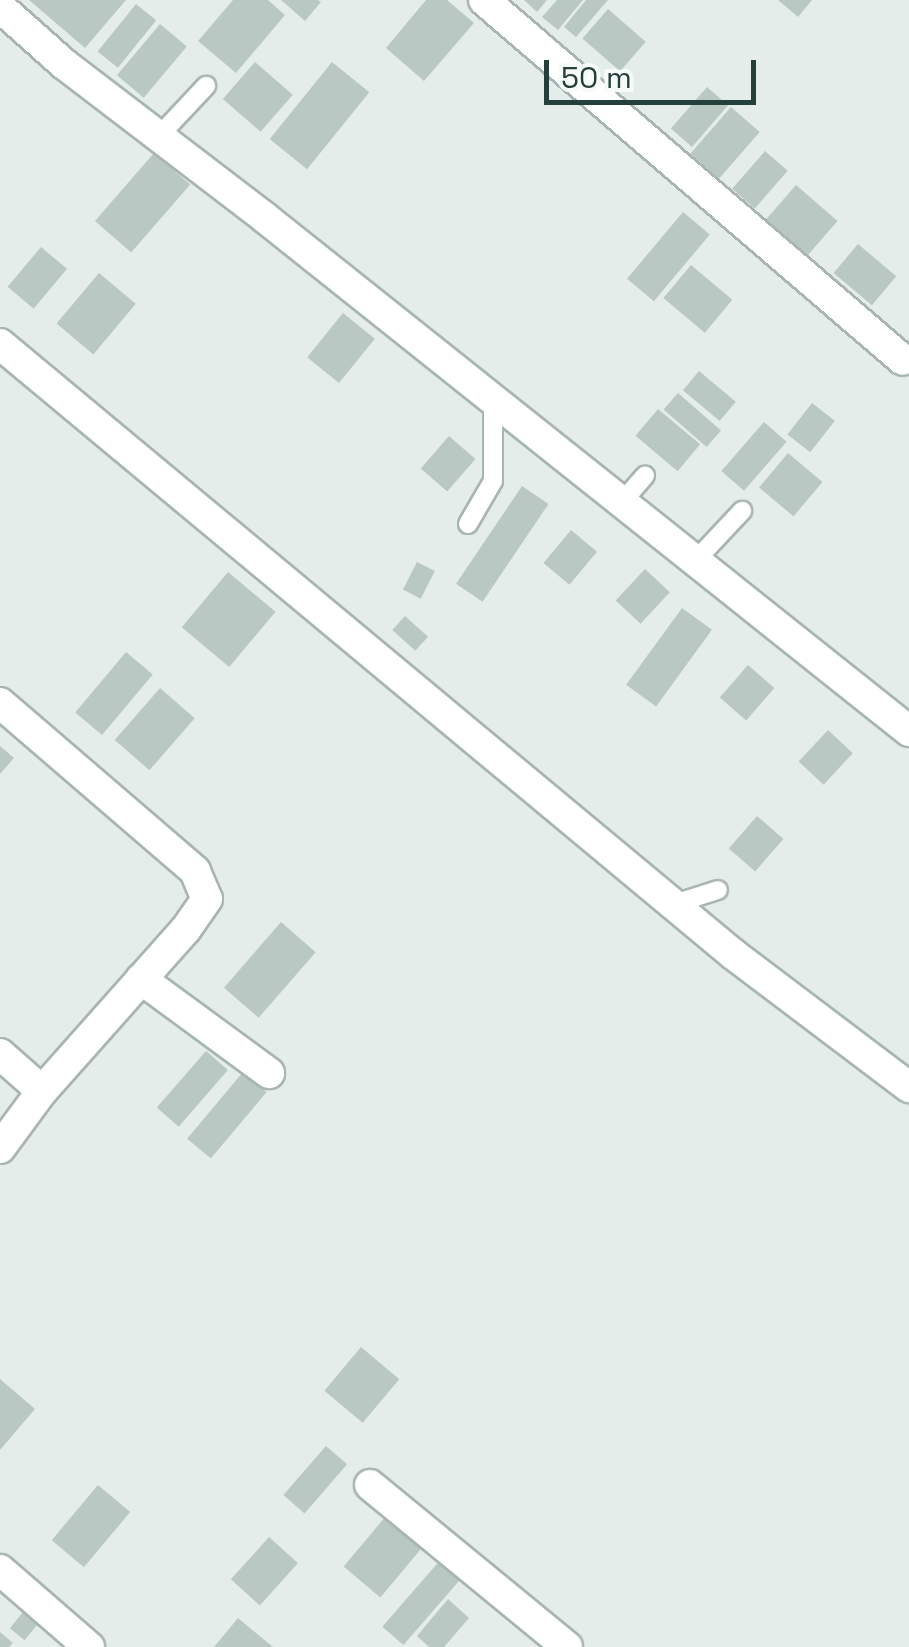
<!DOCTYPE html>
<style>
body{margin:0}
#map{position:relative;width:909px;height:1647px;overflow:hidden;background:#e5edea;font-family:"Space Grotesk",sans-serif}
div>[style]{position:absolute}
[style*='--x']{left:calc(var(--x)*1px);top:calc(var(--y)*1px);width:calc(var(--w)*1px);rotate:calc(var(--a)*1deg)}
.building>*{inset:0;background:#bac8c4;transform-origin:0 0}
.roads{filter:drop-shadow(2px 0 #a8b5b2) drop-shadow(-2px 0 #a8b5b2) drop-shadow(0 2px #a8b5b2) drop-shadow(0 -2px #a8b5b2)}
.lane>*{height:18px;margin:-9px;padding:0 9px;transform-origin:9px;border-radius:9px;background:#fff}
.street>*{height:30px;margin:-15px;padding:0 15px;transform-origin:15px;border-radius:15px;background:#fff}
span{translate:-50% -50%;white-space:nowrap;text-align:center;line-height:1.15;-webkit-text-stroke:8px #f6faf8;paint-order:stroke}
.scale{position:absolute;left:544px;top:60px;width:212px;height:45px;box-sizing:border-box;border:5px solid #253f3a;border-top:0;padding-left:12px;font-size:30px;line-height:35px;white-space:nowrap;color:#253f3a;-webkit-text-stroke:8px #f6faf8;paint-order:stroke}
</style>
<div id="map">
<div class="building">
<i style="clip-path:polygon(29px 0,126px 0,85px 48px)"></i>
<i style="clip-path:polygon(233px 0,268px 0,285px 15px,236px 73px,198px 41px)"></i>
<i style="clip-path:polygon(281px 0,318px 0,321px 2px,305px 21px)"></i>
<i style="clip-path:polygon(426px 0,447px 0,474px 23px,424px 81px,386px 48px)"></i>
<i style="clip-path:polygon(524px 0,547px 0,537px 12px)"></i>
<i style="clip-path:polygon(557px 0,583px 0,558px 30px,542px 17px)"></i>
<i style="clip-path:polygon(586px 0,608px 0,576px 37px,564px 27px)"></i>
<i style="clip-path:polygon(778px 0,812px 0,798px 17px)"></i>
<i style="left:136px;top:4px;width:26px;height:61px;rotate:39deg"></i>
<i style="left:608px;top:9px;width:50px;height:39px;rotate:41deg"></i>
<i style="left:160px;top:24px;width:35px;height:67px;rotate:40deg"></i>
<i style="left:255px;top:62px;width:50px;height:49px;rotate:41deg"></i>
<i style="left:332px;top:62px;width:48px;height:99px;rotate:39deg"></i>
<i style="left:707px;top:87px;width:28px;height:55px;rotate:41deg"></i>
<i style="left:731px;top:107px;width:38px;height:62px;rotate:41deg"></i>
<i style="left:765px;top:151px;width:30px;height:50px;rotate:41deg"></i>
<i style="left:154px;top:153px;width:48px;height:90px;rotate:41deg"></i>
<i style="left:796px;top:185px;width:55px;height:48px;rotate:41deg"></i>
<i style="left:683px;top:212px;width:35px;height:87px;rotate:40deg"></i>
<i style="left:858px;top:244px;width:50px;height:38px;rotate:40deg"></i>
<i style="left:41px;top:247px;width:34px;height:52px;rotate:40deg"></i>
<i style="left:691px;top:265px;width:54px;height:43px;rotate:40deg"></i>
<i style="left:99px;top:273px;width:48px;height:66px;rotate:40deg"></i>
<i style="left:343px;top:313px;width:41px;height:57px;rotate:39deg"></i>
<i style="left:699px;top:371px;width:48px;height:25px;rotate:40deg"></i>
<i style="left:678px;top:393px;width:57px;height:22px;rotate:41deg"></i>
<i style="left:812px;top:403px;width:29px;height:40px;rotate:38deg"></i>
<i style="left:658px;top:409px;width:55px;height:35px;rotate:40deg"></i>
<i style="left:764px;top:422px;width:30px;height:65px;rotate:41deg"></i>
<i style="left:449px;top:436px;width:35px;height:43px;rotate:41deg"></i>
<i style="left:788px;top:453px;width:45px;height:45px;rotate:40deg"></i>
<i style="left:522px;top:486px;width:32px;height:118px;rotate:34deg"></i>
<i style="left:571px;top:530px;width:34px;height:43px;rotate:40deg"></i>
<i style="left:417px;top:562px;width:20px;height:31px;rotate:27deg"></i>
<i style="left:645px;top:569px;width:34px;height:43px;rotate:43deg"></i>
<i style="left:228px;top:572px;width:62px;height:72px;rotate:40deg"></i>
<i style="left:682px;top:608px;width:37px;height:95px;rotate:36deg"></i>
<i style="left:405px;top:616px;width:31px;height:19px;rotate:42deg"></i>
<i style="left:126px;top:652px;width:35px;height:79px;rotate:40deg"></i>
<i style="left:748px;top:665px;width:35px;height:43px;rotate:41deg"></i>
<i style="left:160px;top:688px;width:46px;height:69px;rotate:41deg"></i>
<i style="left:828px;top:730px;width:34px;height:43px;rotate:43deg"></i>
<i style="clip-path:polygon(0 746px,14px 758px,0 774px)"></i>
<i style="left:757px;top:816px;width:35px;height:43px;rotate:41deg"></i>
<i style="left:281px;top:922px;width:46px;height:87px;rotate:41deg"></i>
<i style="left:206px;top:1051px;width:29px;height:75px;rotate:41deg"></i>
<i style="left:243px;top:1072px;width:31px;height:87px;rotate:40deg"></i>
<i style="left:361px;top:1347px;width:50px;height:57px;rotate:40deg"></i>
<i style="clip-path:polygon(0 1379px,35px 1409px,0 1450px)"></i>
<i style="left:326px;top:1446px;width:28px;height:65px;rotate:41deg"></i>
<i style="left:98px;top:1485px;width:42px;height:72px;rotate:40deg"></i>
<i style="left:386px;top:1516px;width:48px;height:66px;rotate:40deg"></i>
<i style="left:269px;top:1537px;width:39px;height:57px;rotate:42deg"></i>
<i style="left:442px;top:1558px;width:28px;height:91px;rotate:41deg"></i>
<i style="clip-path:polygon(448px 1599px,469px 1618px,444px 1647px,429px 1647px,417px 1636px)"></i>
<i style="left:23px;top:1612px;width:19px;height:21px;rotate:39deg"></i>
<i style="clip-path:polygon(238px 1618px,273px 1647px,214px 1647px)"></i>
<i style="clip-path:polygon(0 1632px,13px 1643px,9px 1647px,0 1647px)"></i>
</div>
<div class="roads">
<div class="lane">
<i style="--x:159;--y:136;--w:69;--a:-46.8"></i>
<i style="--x:622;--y:502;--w:35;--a:-49"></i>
<i style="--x:468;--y:524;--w:50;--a:-59.8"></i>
<i style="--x:493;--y:481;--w:78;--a:-90"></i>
<i style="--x:695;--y:561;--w:69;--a:-46.8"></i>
<i style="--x:674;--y:904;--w:46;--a:-17.7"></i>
</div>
<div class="street">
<i style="--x:484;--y:0;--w:552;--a:40.67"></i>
<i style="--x:0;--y:7;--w:86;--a:41.7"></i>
<i style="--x:64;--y:64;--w:252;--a:37.4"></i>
<i style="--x:264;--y:217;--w:825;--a:38.55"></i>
<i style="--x:0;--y:344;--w:954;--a:39.77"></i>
<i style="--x:733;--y:954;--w:221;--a:37.1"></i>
<i style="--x:0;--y:703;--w:257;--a:40.7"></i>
<i style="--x:195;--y:871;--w:30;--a:67"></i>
<i style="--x:207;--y:899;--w:37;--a:125"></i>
<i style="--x:186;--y:929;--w:217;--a:131.6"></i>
<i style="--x:42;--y:1091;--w:56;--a:-138.6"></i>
<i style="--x:141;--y:979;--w:159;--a:36.3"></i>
<i style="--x:0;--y:1148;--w:71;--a:-53.6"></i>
<i style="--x:370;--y:1485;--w:255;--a:39.4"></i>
<i style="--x:0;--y:1570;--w:118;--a:40.9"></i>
</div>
</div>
<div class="scale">50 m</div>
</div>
